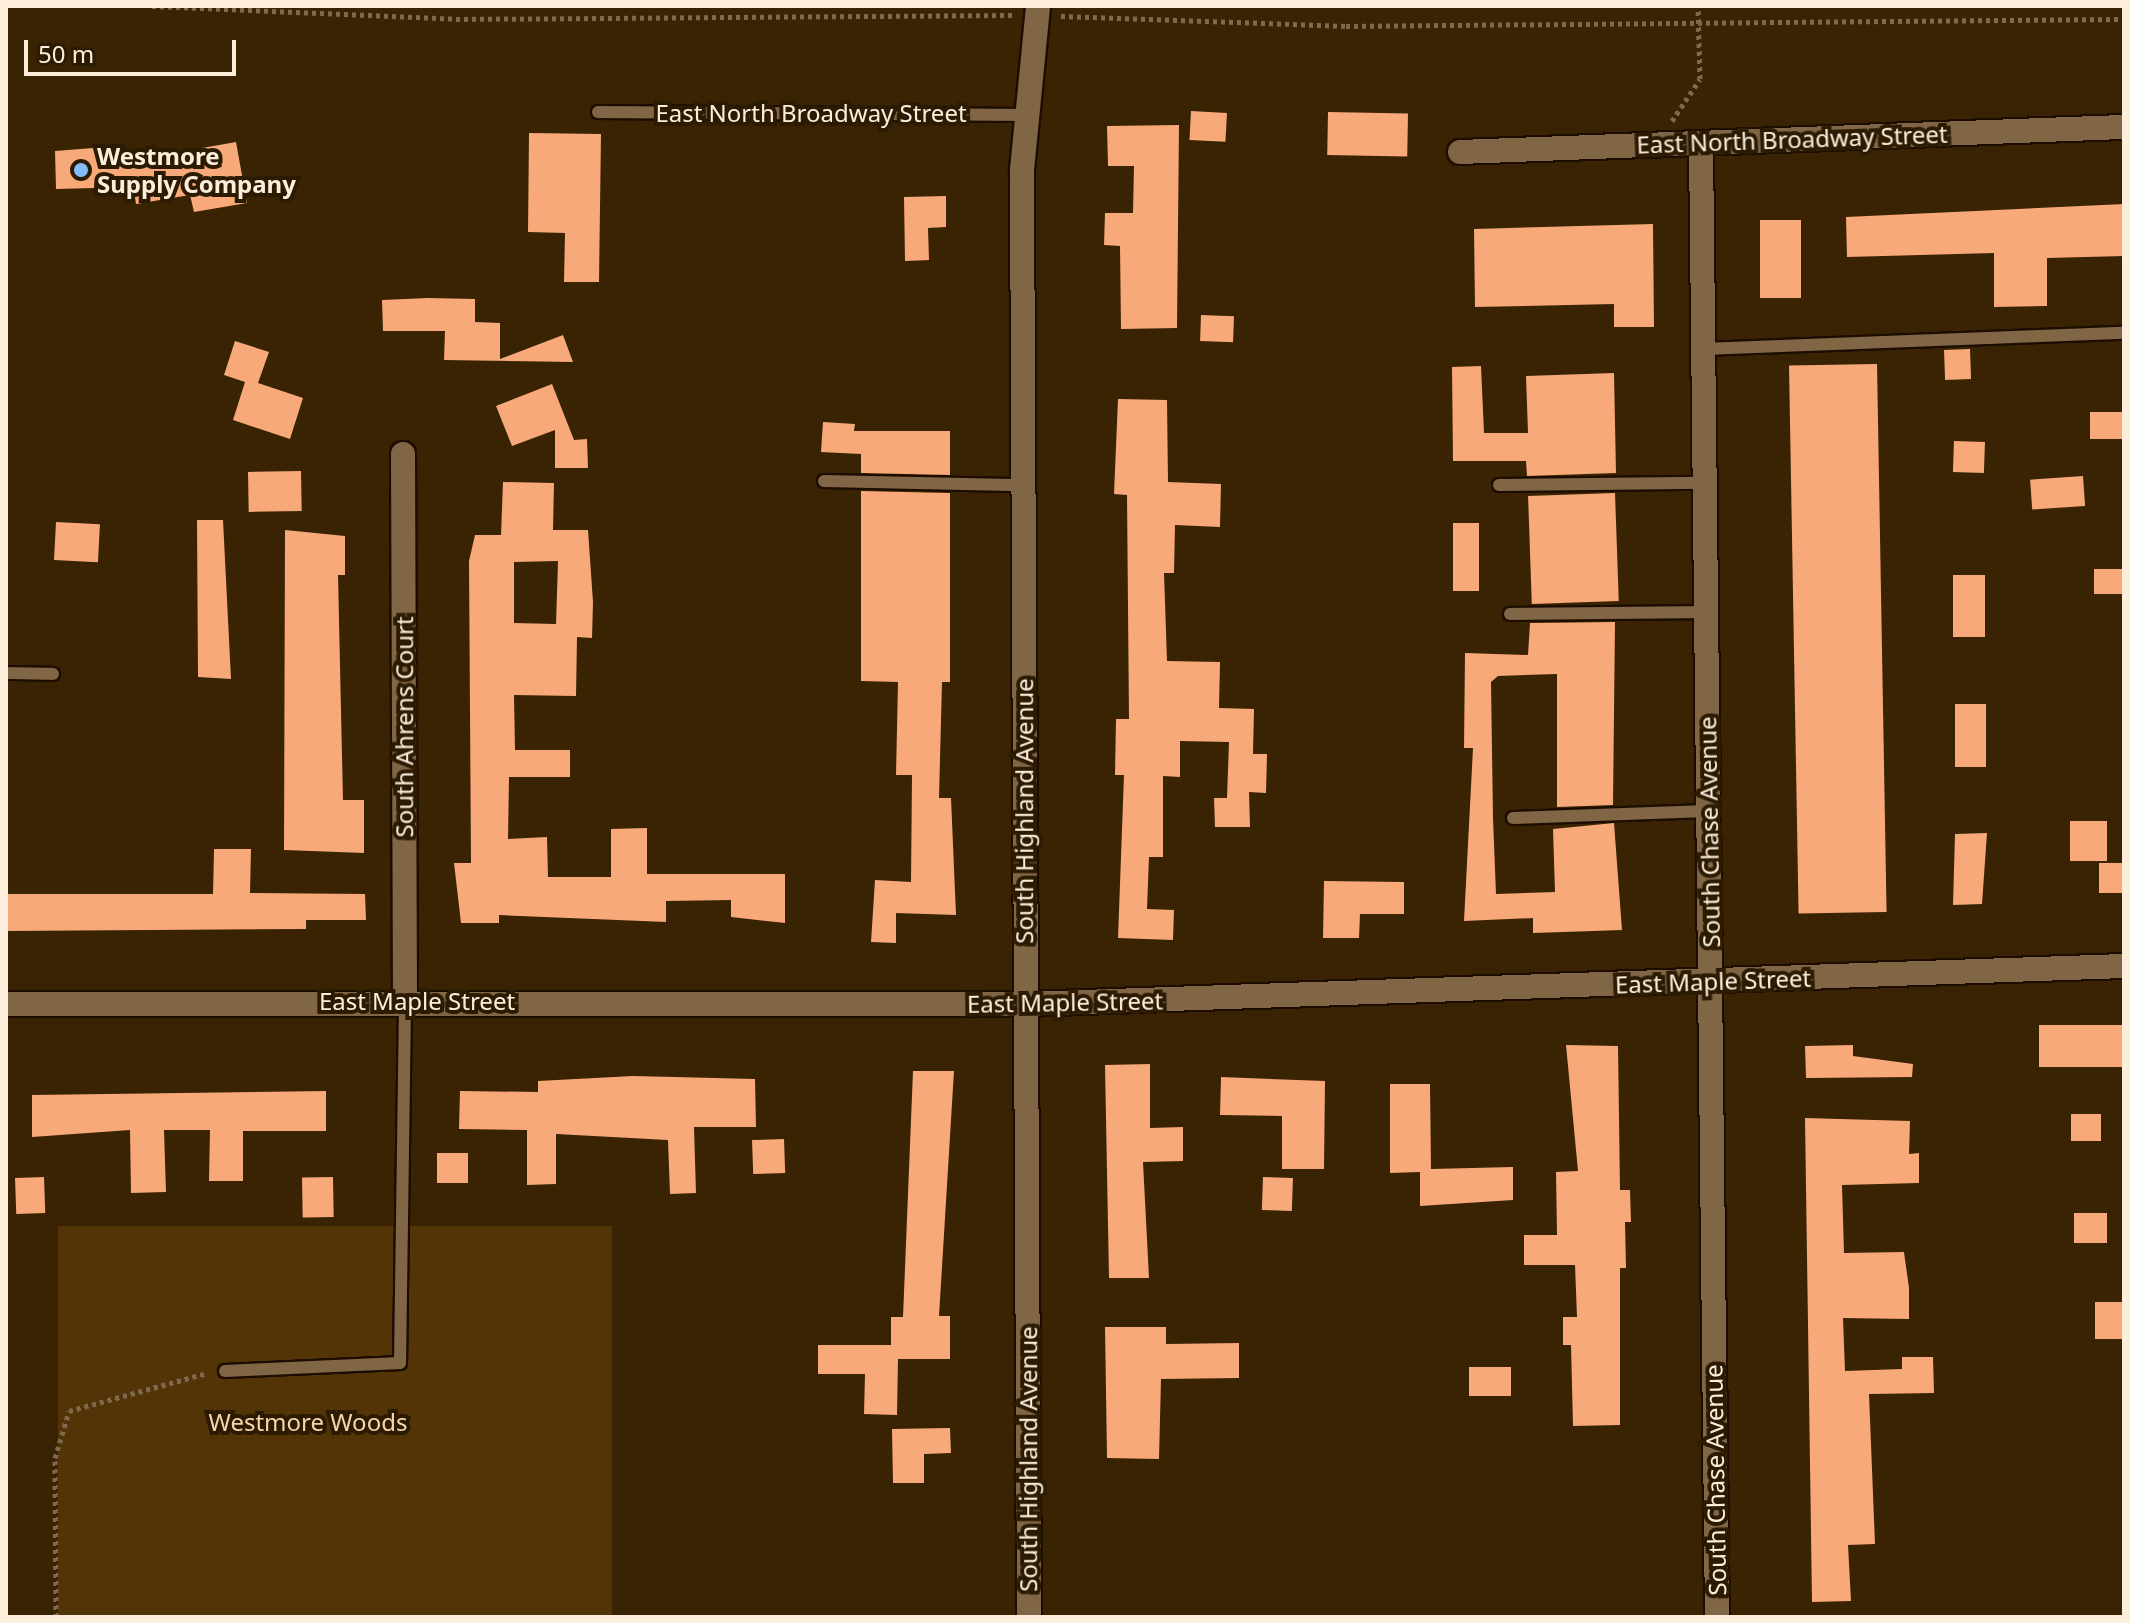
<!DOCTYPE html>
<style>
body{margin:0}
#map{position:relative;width:2130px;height:1623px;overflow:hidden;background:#3a2302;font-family:"Noto Sans",sans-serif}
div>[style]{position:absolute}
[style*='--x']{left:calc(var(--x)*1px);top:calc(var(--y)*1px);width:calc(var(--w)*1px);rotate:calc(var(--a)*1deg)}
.green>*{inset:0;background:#523406;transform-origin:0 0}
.building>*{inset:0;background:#f8a97a;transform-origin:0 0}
.path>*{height:5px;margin-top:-2.5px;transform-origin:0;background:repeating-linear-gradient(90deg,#7e694e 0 4px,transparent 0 8px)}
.roads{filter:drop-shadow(2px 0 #1d0d00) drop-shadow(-2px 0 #1d0d00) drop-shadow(0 2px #1d0d00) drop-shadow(0 -2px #1d0d00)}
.lane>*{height:12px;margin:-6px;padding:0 6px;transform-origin:6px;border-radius:6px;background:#816646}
.street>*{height:24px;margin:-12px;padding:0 12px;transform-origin:12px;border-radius:12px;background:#816646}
.dots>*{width:22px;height:22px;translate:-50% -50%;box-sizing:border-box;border:4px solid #2c1b03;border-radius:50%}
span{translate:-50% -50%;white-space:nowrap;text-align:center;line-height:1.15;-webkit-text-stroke:8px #2c1b03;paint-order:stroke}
.street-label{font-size:24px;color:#fdeedc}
.poi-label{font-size:24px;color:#fdeedc;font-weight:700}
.left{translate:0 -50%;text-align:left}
.park-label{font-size:24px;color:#f6d3a8}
.frame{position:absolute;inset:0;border:8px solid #fdeedc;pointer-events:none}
.scale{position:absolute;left:24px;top:40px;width:212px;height:36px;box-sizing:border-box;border:4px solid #fdeedc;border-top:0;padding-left:10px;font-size:24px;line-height:28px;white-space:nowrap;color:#fdeedc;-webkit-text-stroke:6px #2c1b03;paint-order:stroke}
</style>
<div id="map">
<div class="green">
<i style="left:58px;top:1226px;width:554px;height:391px"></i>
</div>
<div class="building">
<i style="left:1191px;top:111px;width:36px;height:29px;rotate:3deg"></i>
<i style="left:1328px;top:112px;width:80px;height:43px;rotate:1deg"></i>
<i style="clip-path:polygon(1179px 125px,1177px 328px,1121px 329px,1120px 246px,1104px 245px,1105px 213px,1133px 213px,1134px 166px,1108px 166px,1107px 126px)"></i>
<i style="clip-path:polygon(529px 133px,601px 134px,599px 282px,564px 282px,565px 233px,528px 232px)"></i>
<i style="clip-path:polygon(236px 142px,247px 203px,194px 212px,190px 195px,136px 204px,133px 187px,56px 189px,55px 151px,106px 147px,107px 165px)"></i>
<i style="clip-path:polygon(946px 196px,946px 227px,928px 228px,929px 260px,905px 261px,904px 197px)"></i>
<i style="clip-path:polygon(2124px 204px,2124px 256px,2047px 258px,2047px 306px,1994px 307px,1994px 253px,1847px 257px,1846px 217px)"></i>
<i style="left:1801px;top:220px;width:78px;height:41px;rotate:90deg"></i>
<i style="clip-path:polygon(1653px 224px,1654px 327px,1614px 327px,1614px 304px,1475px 307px,1474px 229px)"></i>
<i style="clip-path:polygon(428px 298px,475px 299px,475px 322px,500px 323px,500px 359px,563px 335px,573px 362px,444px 360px,445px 331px,383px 331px,382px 300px)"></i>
<i style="left:1201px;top:315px;width:33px;height:26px;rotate:2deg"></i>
<i style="clip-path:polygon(235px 341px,269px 352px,258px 383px,303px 398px,290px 439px,233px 420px,245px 382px,224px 375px)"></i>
<i style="left:1970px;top:349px;width:30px;height:26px;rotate:88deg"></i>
<i style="left:1877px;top:364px;width:548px;height:88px;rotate:89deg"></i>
<i style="clip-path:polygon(1481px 366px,1484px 433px,1528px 433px,1526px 376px,1614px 373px,1616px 473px,1527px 476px,1526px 461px,1453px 461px,1452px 367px)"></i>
<i style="clip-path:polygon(552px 384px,574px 440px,587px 439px,588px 468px,555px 468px,555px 430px,512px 446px,496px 406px)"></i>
<i style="clip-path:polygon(1118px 399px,1167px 400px,1168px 482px,1221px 484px,1220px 527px,1175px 525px,1174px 573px,1164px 573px,1167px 661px,1220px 662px,1219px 708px,1254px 709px,1253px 754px,1267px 754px,1266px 793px,1249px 792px,1250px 827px,1215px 827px,1214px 798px,1227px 798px,1229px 742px,1180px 741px,1180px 777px,1163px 776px,1163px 857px,1149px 857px,1147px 909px,1174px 910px,1173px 940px,1118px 938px,1124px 775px,1115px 775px,1116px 719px,1129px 719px,1127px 495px,1114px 494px)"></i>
<i style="left:2124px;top:412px;width:27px;height:34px;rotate:90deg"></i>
<i style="clip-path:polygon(823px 422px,855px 424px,854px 431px,950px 431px,950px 475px,861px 473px,861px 454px,821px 452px)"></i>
<i style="left:1954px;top:441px;width:31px;height:31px;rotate:2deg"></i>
<i style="left:301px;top:471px;width:40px;height:53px;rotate:89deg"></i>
<i style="left:2083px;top:476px;width:30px;height:53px;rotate:86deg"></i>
<i style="clip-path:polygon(evenodd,503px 482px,554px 483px,553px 530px,588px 530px,593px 602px,592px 638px,577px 637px,576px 696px,514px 695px,515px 750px,570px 750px,570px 777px,509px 777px,508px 839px,547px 837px,548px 877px,611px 877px,611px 829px,647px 828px,647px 874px,785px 874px,785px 923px,731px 917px,731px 900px,666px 901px,666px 922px,499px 915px,499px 923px,461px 923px,454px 863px,471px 863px,469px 561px,475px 535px,501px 535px,503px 482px,558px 561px,556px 624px,514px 623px,514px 562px,558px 561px)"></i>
<i style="clip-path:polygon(861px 491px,950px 493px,950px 682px,942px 682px,939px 798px,951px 798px,956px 915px,896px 913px,896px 943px,871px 942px,875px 880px,911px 882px,912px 775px,896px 775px,898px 682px,861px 681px)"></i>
<i style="left:1615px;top:493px;width:108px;height:87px;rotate:88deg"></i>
<i style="clip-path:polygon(197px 520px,223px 520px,231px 679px,198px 677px)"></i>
<i style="left:56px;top:522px;width:44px;height:38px;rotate:3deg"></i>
<i style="left:1453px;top:523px;width:26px;height:68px"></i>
<i style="clip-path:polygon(285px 530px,345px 536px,345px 575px,338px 575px,343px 800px,364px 800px,364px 853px,284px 850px)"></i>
<i style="left:2124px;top:569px;width:25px;height:30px;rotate:90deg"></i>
<i style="left:1985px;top:575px;width:62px;height:32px;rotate:90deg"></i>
<i style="clip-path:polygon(1615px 622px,1613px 805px,1557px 807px,1557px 674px,1498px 676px,1491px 682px,1493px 818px,1496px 894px,1555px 892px,1553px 829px,1614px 823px,1622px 930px,1533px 933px,1533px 918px,1464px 921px,1473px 748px,1464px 748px,1465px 653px,1528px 655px,1530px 623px)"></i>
<i style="left:1955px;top:704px;width:31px;height:63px"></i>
<i style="left:2070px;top:821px;width:37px;height:40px"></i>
<i style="clip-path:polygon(1987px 833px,1982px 904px,1953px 905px,1955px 834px)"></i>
<i style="clip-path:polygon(214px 849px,251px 849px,250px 893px,365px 894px,366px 920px,306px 920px,306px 929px,6px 931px,6px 894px,213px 894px)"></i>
<i style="left:2099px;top:863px;width:25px;height:30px"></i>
<i style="clip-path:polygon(1324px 881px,1404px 882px,1404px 914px,1360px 914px,1359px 938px,1323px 938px)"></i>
<i style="left:2124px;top:1025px;width:42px;height:85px;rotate:90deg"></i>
<i style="clip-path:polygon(1566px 1045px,1618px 1046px,1620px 1190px,1630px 1190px,1631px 1222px,1625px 1222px,1626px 1268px,1620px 1268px,1620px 1425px,1573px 1426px,1571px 1345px,1563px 1345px,1563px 1317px,1577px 1317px,1575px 1265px,1524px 1265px,1524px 1235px,1557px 1235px,1556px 1172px,1578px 1171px)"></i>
<i style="clip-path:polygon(1853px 1045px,1853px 1056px,1913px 1064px,1912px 1077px,1806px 1078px,1805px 1046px)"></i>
<i style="clip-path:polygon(1150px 1064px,1150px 1128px,1183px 1127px,1183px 1161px,1143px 1162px,1149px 1278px,1109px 1278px,1105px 1065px)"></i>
<i style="clip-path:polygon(913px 1071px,954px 1071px,939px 1316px,950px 1316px,950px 1359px,898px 1359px,897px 1415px,864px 1414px,865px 1374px,818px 1374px,818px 1345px,891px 1345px,891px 1317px,903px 1317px)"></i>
<i style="clip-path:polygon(633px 1076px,755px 1079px,756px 1127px,694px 1127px,696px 1193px,670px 1194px,668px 1140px,556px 1134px,556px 1184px,527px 1185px,527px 1130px,459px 1129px,460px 1091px,538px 1092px,538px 1081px)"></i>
<i style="clip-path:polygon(1221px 1077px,1325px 1081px,1324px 1169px,1282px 1169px,1282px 1116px,1220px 1115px)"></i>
<i style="clip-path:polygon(1390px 1084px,1430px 1084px,1431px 1169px,1513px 1167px,1513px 1200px,1420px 1206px,1420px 1172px,1390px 1173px)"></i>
<i style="clip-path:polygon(326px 1091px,326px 1131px,243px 1131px,243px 1181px,209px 1181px,210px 1130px,164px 1130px,166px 1192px,131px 1193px,130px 1130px,32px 1137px,32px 1095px)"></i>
<i style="left:2071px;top:1114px;width:30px;height:27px"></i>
<i style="clip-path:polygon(1805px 1118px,1910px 1121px,1909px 1154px,1919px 1153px,1919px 1183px,1842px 1185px,1844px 1253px,1904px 1252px,1909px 1288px,1909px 1319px,1843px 1318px,1845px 1371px,1902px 1369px,1902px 1357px,1933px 1357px,1934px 1393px,1869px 1394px,1875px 1544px,1848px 1545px,1851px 1601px,1812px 1602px)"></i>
<i style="left:784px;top:1139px;width:34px;height:32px;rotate:88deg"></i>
<i style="left:437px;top:1153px;width:31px;height:30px"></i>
<i style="left:44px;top:1177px;width:36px;height:29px;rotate:88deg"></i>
<i style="left:333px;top:1177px;width:40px;height:31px;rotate:89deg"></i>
<i style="left:1263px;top:1177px;width:30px;height:33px;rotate:2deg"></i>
<i style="left:2074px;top:1213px;width:33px;height:30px"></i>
<i style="left:2124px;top:1302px;width:37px;height:29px;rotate:90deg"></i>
<i style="clip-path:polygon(1105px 1327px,1166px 1327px,1166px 1344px,1239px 1343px,1239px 1378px,1161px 1379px,1159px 1459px,1107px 1458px)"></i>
<i style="left:1469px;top:1367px;width:42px;height:29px"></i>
<i style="clip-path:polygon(950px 1428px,951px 1453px,924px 1454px,924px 1483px,893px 1483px,892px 1429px)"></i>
</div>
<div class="path">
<i style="--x:152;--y:6;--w:304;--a:2.4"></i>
<i style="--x:456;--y:19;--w:559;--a:-0.41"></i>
<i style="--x:1061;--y:16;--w:285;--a:2"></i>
<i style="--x:1346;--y:26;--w:778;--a:-0.52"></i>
<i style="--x:1672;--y:121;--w:50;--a:-56.3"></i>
<i style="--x:1700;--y:79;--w:73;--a:-91.6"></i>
<i style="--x:56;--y:1617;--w:159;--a:-90.4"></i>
<i style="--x:55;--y:1458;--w:49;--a:-73.4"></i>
<i style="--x:69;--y:1411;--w:143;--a:-15.4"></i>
</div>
<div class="roads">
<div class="lane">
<i style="--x:598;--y:112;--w:427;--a:0.4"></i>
<i style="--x:1703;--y:349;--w:421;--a:-2.2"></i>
<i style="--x:824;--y:481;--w:199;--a:1.2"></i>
<i style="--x:1499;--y:485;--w:206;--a:-0.6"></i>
<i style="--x:1510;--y:614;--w:196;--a:-0.6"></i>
<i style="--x:6;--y:673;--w:47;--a:1.2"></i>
<i style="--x:1513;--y:818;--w:195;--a:-2.1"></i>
<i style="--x:225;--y:1371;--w:175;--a:-2.6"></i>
<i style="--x:400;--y:1363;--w:360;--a:-89.2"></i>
</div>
<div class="street">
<i style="--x:1701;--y:143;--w:1474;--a:89.38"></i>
<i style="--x:1460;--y:152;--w:664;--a:-2.16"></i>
<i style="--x:403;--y:454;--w:546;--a:89.79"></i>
<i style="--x:6;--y:1004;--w:1019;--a:0"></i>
<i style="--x:1025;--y:1004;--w:1100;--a:-1.98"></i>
<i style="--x:1029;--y:1617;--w:1447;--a:-90.28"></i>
<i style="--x:1022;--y:170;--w:165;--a:-84.4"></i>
</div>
</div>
<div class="dots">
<i style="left:81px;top:170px;background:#83bcfb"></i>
</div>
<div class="street-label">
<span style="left:811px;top:113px">East North Broadway Street</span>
<span style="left:1792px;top:139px;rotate:-2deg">East North Broadway Street</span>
<span style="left:404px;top:727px;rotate:-90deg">South Ahrens Court</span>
<span style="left:1024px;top:811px;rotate:-90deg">South Highland Avenue</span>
<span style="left:1709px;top:832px;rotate:-91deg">South Chase Avenue</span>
<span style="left:1713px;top:981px;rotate:-2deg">East Maple Street</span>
<span style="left:417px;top:1001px">East Maple Street</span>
<span style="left:1065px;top:1002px;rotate:-1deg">East Maple Street</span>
<span style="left:1028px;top:1459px;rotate:-90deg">South Highland Avenue</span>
<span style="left:1715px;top:1480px;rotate:-91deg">South Chase Avenue</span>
</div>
<div class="poi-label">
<span class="left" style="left:97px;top:170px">Westmore<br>Supply Company</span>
</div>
<div class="park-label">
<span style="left:308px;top:1422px">Westmore Woods</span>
</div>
<div class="frame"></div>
<div class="scale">50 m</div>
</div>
